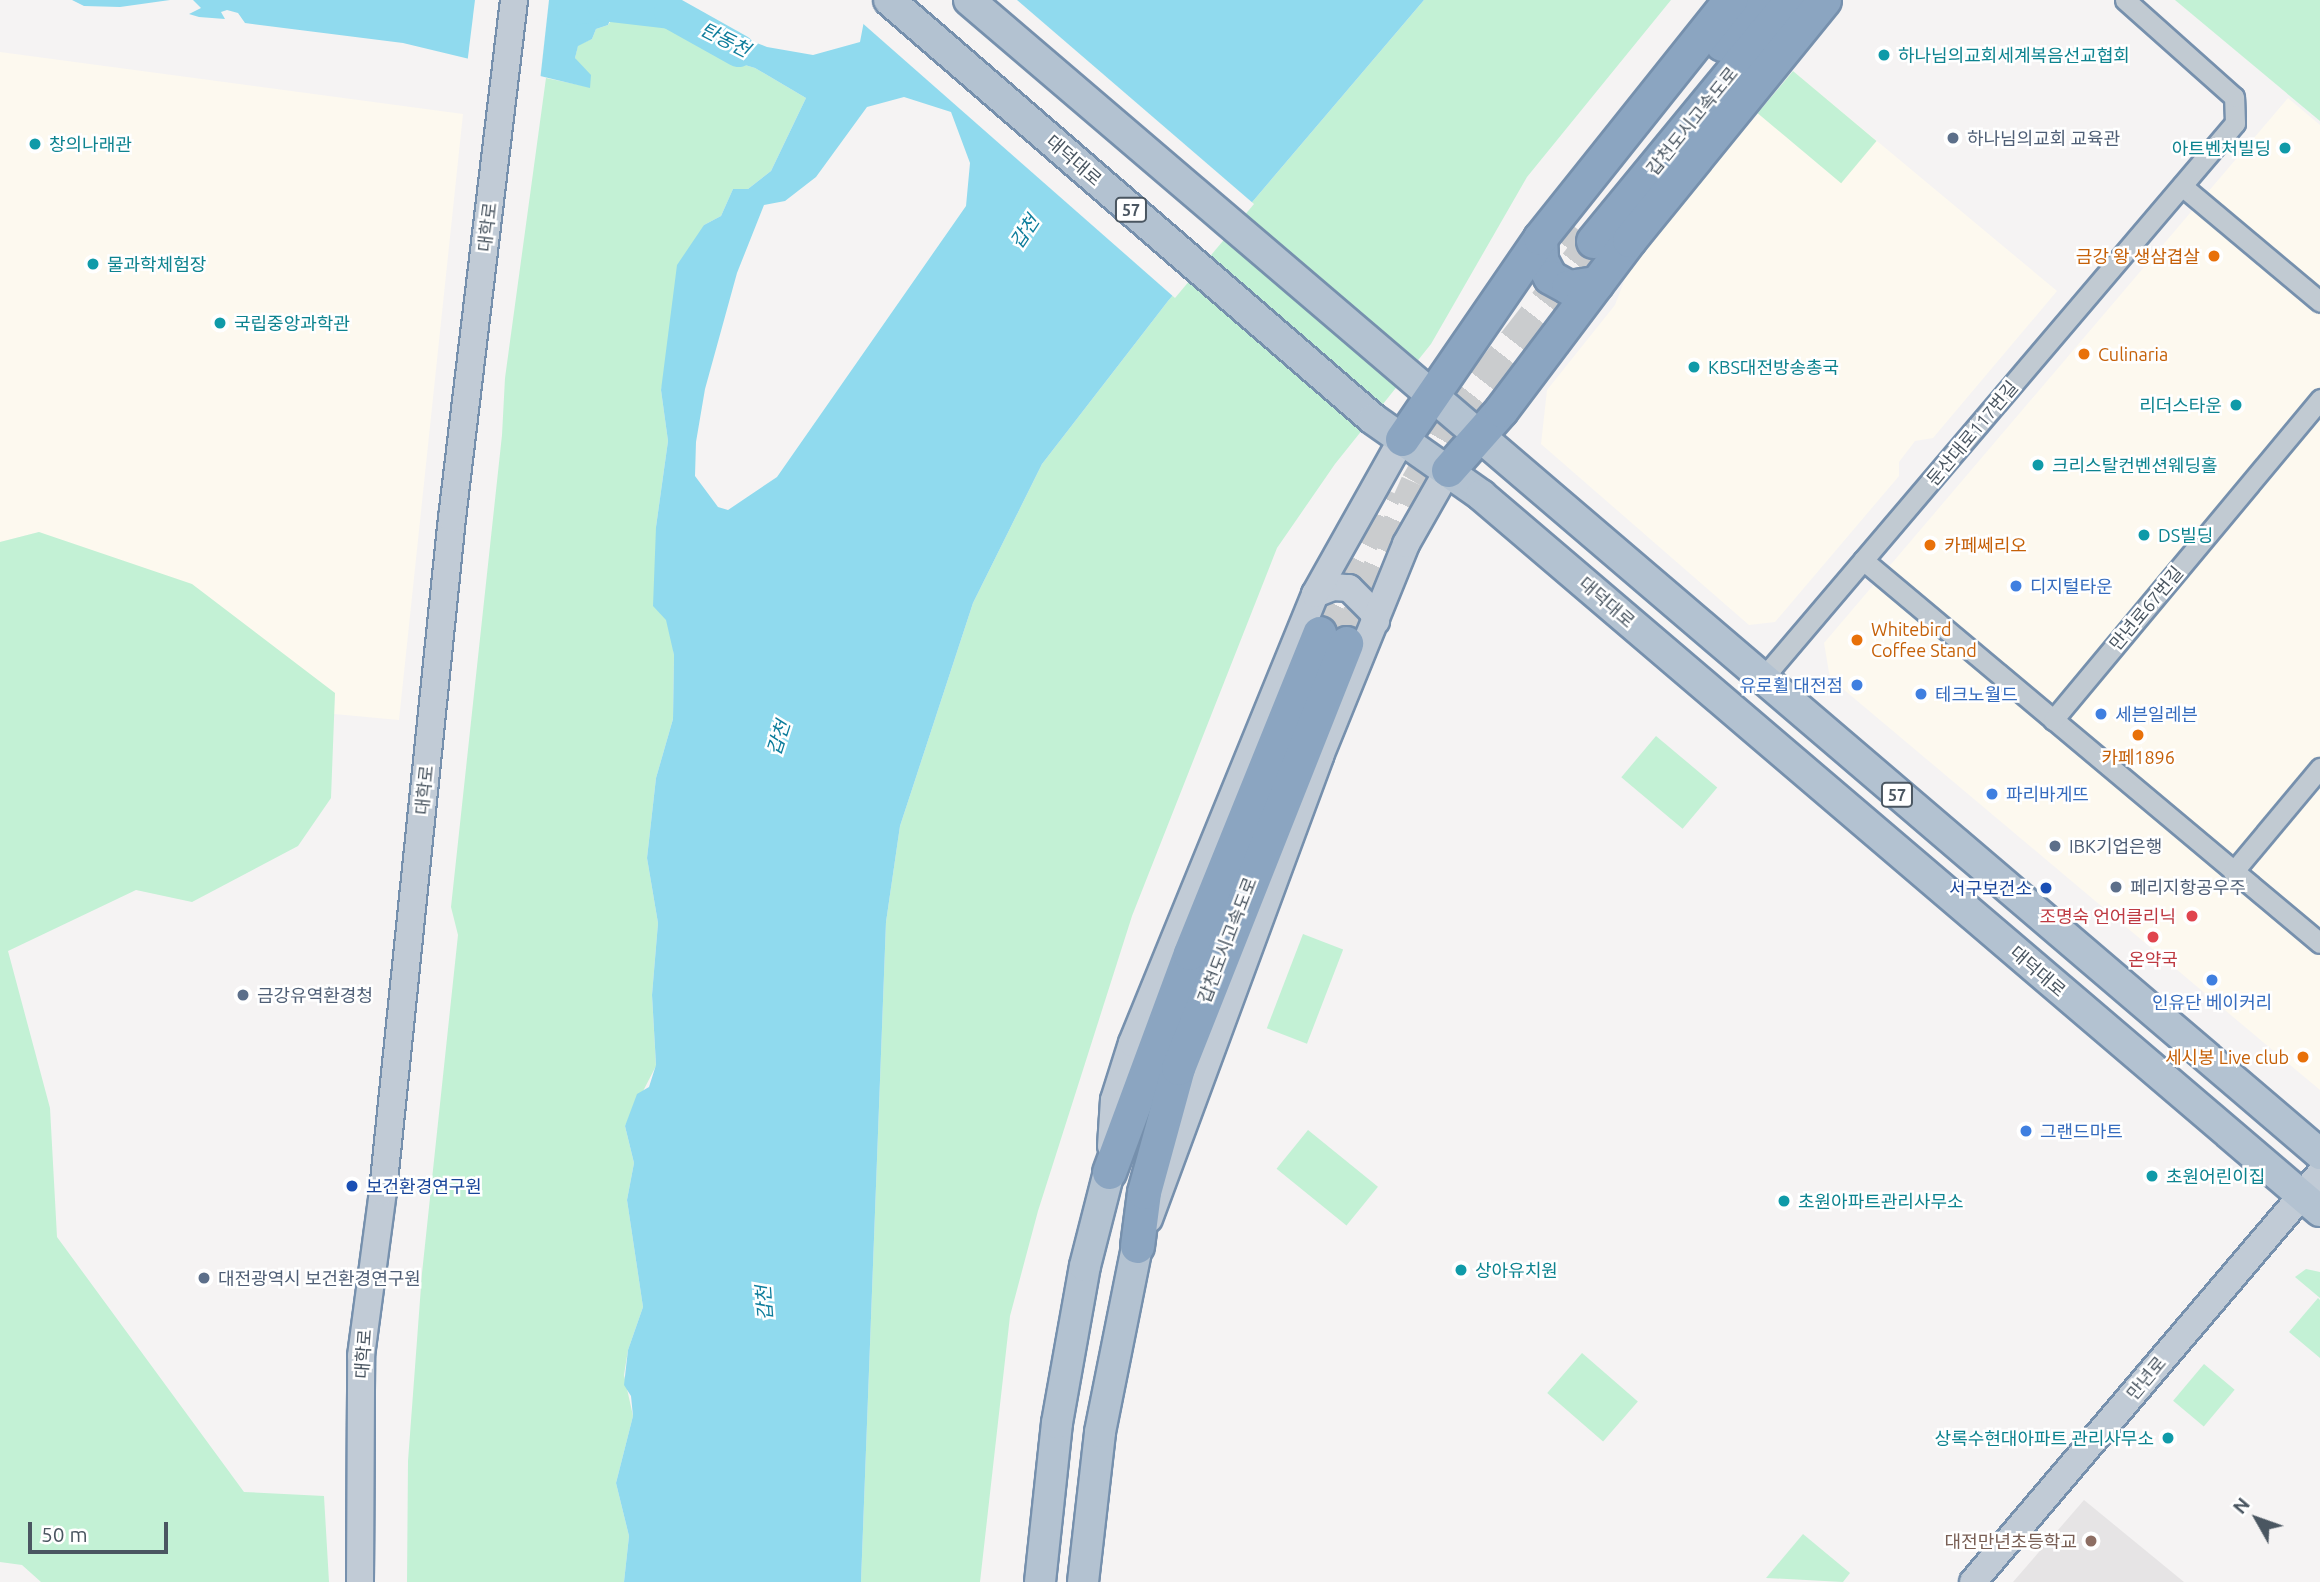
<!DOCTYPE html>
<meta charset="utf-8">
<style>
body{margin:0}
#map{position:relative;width:2320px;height:1582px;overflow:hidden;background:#f5f3f3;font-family:Ubuntu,"Noto Sans KR",sans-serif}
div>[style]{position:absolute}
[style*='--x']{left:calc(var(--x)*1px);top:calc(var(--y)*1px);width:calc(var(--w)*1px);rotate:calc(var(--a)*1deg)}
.commercial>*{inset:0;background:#fdf9ef}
.education>*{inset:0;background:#e6e4e5}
.green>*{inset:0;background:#c3f1d5;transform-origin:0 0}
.water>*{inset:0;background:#90daee}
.pier>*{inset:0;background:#f5f3f3}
.river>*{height:33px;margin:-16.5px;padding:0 16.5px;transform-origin:16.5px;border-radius:16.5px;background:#90daee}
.highway-tunnel>*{height:33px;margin-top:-16.5px;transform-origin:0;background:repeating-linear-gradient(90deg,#caccce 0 33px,transparent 0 50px)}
.roads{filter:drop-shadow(2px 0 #7690ad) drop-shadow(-2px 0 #7690ad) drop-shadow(0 2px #7690ad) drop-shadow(0 -2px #7690ad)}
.street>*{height:19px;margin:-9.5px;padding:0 9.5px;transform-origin:9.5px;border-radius:9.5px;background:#c1cad2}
.secondary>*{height:26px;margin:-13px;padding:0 13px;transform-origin:13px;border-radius:13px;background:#c1cbd6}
.primary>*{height:30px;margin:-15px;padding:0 15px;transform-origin:15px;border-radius:15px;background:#b3c2d1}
.highway>*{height:33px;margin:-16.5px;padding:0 16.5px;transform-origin:16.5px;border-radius:16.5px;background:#8ba5c1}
.dots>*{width:19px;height:19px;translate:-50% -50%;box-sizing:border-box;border:4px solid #fff;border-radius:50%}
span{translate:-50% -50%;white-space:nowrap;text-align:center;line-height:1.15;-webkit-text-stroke:5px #fff;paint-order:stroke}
.shield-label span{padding:2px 5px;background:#fff;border:2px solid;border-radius:5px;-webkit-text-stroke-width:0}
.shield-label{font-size:16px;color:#4a5661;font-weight:700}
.culture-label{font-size:18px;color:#0d838f}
.left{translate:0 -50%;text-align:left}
.right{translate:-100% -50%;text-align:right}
.street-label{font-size:18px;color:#4a5661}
.service-label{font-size:18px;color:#4e5e75}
.food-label{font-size:18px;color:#c56008}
.shop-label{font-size:18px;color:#366cbe}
.transit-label{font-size:18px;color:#164399}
.health-label{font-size:18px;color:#be3a42}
.education-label{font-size:18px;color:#785e54}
.water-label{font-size:19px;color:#0c7c9b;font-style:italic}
.north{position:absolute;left:2222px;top:1484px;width:70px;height:70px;-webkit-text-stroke:5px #fff;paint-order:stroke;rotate:310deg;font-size:19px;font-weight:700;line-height:28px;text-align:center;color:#4a5661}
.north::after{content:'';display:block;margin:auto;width:24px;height:32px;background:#4a5661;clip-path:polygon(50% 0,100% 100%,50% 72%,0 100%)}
.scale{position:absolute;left:28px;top:1522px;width:140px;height:32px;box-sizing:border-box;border:4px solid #4a5661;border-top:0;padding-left:9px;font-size:21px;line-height:24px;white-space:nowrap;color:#4a5661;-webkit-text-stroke:5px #fff;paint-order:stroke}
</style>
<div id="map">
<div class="commercial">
<i style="clip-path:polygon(0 52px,463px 114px,399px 720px,334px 714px,335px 693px,39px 532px,0 542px)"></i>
<i style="clip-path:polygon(1793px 71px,2057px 291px,1933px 438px,1915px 441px,1899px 462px,1899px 476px,1775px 622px,1749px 625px,1541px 444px,1547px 390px,1615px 305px,1628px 271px)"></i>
<i style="clip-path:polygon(2288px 98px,2320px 125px,2320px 1090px,1830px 678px,1824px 643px)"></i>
</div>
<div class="education">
<i style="clip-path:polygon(2084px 1500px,2184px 1582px,2013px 1582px)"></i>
</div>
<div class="green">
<i style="clip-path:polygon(1424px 0,1671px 0,1527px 177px,1431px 344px,1335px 464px,1277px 548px,1132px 916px,1038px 1211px,1010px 1316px,980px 1582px,861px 1582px,886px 922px,900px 826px,973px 603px,1042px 464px,1168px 301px)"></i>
<i style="clip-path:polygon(2175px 0,2320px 0,2320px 121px)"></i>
<i style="clip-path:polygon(617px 12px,653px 16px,695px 33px,735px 62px,755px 68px,806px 98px,771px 171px,748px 189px,733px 189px,721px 216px,704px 225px,661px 390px,668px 441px,656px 527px,674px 655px,673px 719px,656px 778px,647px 858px,658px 923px,652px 995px,656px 1066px,625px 1126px,634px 1163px,627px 1200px,643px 1307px,628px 1350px,624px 1375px,633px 1416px,616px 1483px,629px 1536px,624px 1582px,407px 1582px,408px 1461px,422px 1273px,458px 935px,451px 907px,502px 435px,505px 378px,546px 78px,589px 87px,575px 58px,578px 45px,592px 39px,596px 29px,608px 25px)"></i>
<i style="left:1793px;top:71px;width:109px;height:55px;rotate:40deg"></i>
<i style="clip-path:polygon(39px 532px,192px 584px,335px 693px,331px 798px,298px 846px,192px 902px,136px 890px,8px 951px,50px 1108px,57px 1237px,244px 1492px,324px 1496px,329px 1582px,41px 1582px,22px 1565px,0 1562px,0 542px)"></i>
<i style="left:1656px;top:736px;width:80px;height:54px;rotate:40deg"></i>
<i style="left:1303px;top:934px;width:43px;height:101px;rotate:21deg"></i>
<i style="left:1308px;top:1130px;width:90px;height:50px;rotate:39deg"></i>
<i style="clip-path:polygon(2306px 1269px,2320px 1272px,2320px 1298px,2295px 1277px)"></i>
<i style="clip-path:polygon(2318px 1298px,2320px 1300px,2320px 1358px,2289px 1332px)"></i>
<i style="left:1582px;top:1353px;width:74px;height:53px;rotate:41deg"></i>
<i style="left:2204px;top:1364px;width:40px;height:48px;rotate:40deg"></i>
<i style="clip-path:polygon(1803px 1534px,1850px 1573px,1843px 1582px,1766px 1578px)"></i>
</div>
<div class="water">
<i style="clip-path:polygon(72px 0,170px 0,120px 7px,84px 6px)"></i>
<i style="clip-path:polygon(193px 0,618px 0,608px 25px,596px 29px,592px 39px,578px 46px,575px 58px,591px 75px,590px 88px,403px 43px,245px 23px,238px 13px,227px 10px,221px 12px,225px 19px,199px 17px,189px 14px,201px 8px)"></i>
<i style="clip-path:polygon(evenodd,868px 0,1424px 0,1168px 301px,1042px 464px,973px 603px,900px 826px,886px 922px,861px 1582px,624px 1582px,629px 1536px,616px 1483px,633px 1416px,631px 1396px,624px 1385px,628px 1350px,643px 1307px,627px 1200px,634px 1163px,625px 1126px,637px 1094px,649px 1087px,656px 1065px,652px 995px,658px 923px,647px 858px,656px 778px,673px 719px,674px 655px,666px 620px,653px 606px,656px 527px,668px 441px,661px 390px,677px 265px,704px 225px,721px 216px,733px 189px,748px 189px,771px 171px,806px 98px,755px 68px,735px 62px,695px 33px,701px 22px,767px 47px,813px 55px,860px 42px,868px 0,904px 97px,951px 112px,970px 163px,966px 206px,777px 477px,728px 510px,718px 507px,695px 476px,696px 442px,705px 389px,737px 273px,764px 205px,785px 201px,816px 177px,867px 107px,904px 97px)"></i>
</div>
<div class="pier">
<i style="clip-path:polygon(475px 0,549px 0,540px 81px,467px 65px)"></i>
<i style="clip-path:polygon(865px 0,1017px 0,1254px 204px,1175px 298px,860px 21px)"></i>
</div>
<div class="river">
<i style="--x:572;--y:8;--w:31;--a:-7"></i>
<i style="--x:603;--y:4;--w:67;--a:6.8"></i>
<i style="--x:670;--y:12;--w:78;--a:29.2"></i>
</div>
<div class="highway-tunnel">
<i style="--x:1528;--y:280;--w:71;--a:-51.8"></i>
<i style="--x:1319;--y:633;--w:159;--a:-64.7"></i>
<i style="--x:1346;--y:643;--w:175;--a:-66.1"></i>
<i style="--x:1417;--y:483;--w:72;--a:-59.9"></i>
<i style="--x:1453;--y:421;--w:228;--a:-52.1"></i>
</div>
<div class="roads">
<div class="street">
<i style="--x:2182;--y:186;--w:180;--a:40"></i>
<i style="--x:1863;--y:560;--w:596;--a:39.97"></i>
<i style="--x:1762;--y:679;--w:730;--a:-49.61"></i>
<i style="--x:2235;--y:123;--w:26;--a:-92"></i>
<i style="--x:2234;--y:97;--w:146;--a:-138.3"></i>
<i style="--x:2053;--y:720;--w:418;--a:-50.2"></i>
<i style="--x:2233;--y:872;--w:136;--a:-50.1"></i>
</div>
<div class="secondary">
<i style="--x:1315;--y:594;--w:19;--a:-21"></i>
<i style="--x:1333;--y:587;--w:16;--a:4"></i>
<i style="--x:1349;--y:588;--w:33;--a:45"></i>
<i style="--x:1372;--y:611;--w:11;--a:68"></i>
<i style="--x:1111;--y:1146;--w:46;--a:-86.3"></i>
<i style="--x:1114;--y:1100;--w:60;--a:-72.5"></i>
<i style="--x:1132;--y:1043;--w:485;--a:-67.8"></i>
<i style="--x:1315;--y:594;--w:178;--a:-60.7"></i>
<i style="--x:1149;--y:1219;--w:494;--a:-69.7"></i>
<i style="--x:1320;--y:756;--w:229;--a:-67.9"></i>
<i style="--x:1406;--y:544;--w:85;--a:-60.4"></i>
<i style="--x:360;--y:1582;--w:226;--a:-89.7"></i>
<i style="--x:361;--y:1356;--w:166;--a:-82.4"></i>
<i style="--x:383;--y:1191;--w:677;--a:-84.15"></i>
<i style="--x:452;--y:518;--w:522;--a:-83.17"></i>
<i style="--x:1973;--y:1582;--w:536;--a:-49.62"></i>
</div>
<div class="primary">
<i style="--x:889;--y:0;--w:640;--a:40.88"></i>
<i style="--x:1373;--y:419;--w:132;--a:35.1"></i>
<i style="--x:1481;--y:495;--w:1103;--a:40.48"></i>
<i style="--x:969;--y:0;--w:1777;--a:40.5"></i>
<i style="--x:1040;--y:1582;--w:160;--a:-83.9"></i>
<i style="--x:1057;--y:1423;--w:159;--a:-79.9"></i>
<i style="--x:1085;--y:1266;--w:97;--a:-75.7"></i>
<i style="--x:1083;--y:1582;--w:151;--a:-83.5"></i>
<i style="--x:1100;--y:1432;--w:190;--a:-78.7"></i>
</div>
<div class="highway">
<i style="--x:1722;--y:44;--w:57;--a:-50.7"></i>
<i style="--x:1540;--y:238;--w:22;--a:87"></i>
<i style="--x:1541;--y:260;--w:19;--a:62"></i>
<i style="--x:1550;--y:277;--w:21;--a:29"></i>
<i style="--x:1568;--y:287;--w:29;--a:-8"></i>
<i style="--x:1593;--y:241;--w:312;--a:-50.6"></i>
<i style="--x:1402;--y:439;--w:244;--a:-55.5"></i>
<i style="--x:1540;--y:238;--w:305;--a:-51.4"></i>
<i style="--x:1448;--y:470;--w:80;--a:-48.5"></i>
<i style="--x:1501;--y:410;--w:213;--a:-53"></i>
<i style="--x:1629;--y:240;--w:309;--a:-50.9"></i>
<i style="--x:1109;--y:1172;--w:233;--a:-69.7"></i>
<i style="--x:1190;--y:953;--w:345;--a:-68"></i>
<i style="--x:1137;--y:1246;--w:54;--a:-82.6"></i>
<i style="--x:1144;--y:1192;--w:129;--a:-74.7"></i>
<i style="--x:1178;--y:1068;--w:457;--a:-68.4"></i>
</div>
</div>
<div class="dots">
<i style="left:1884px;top:55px;background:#0f9aa8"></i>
<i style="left:1953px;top:138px;background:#5c6f8a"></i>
<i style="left:35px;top:144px;background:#0f9aa8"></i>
<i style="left:2285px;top:148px;background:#0f9aa8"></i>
<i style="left:2214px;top:256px;background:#e8710a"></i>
<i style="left:93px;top:264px;background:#0f9aa8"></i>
<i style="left:220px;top:323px;background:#0f9aa8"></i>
<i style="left:2084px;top:354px;background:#e8710a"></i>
<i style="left:1694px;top:367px;background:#0f9aa8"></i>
<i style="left:2236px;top:405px;background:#0f9aa8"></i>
<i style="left:2038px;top:465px;background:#0f9aa8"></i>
<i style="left:2144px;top:535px;background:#0f9aa8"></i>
<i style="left:1930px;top:545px;background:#e8710a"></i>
<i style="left:2016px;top:586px;background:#3f7fe0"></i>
<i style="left:1857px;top:640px;background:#e8710a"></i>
<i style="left:1857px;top:685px;background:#3f7fe0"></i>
<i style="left:1921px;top:694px;background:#3f7fe0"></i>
<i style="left:2101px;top:714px;background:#3f7fe0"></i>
<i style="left:2138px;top:735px;background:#e8710a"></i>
<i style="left:1992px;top:794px;background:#3f7fe0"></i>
<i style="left:2055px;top:846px;background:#5c6f8a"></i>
<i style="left:2116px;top:887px;background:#5c6f8a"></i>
<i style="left:2046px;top:888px;background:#1a4fb4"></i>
<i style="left:2192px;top:916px;background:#e0444e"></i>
<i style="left:2153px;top:937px;background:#e0444e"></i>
<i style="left:2212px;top:980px;background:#3f7fe0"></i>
<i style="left:243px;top:995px;background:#5c6f8a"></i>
<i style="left:2303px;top:1057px;background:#e8710a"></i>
<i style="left:2026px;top:1131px;background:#3f7fe0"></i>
<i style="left:2152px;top:1176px;background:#0f9aa8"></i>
<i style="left:352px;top:1186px;background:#1a4fb4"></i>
<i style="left:1784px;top:1201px;background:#0f9aa8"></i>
<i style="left:1461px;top:1270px;background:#0f9aa8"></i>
<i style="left:204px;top:1278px;background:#5c6f8a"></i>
<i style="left:2168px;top:1438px;background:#0f9aa8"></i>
<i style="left:2091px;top:1541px;background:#8d6e63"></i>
</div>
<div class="shield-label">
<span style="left:1131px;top:210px">57</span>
<span style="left:1897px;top:795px">57</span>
</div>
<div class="culture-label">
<span class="left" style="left:1898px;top:55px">하나님의교회세계복음선교협회</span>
<span class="left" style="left:49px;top:144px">창의나래관</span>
<span class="right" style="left:2271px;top:148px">아트벤처빌딩</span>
<span class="left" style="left:107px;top:264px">물과학체험장</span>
<span class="left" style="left:234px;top:323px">국립중앙과학관</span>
<span class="left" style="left:1708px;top:367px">KBS대전방송총국</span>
<span class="right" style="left:2222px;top:405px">리더스타운</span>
<span class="left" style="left:2052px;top:465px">크리스탈컨벤션웨딩홀</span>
<span class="left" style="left:2158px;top:535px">DS빌딩</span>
<span class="left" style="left:2166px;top:1176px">초원어린이집</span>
<span class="left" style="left:1798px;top:1201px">초원아파트관리사무소</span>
<span class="left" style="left:1475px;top:1270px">상아유치원</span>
<span class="right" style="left:2154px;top:1438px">상록수현대아파트 관리사무소</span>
</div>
<div class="street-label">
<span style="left:1692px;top:121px;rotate:-51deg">갑천도시고속도로</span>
<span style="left:1074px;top:160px;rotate:41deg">대덕대로</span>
<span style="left:487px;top:227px;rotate:-83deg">대학로</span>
<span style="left:1972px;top:433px;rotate:-50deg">둔산대로117번길</span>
<span style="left:1607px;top:602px;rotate:41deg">대덕대로</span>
<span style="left:2146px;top:608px;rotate:-50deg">만년로67번길</span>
<span style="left:424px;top:790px;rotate:-84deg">대학로</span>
<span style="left:1227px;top:940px;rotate:-69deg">갑천도시고속도로</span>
<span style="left:2038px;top:971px;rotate:41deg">대덕대로</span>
<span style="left:363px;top:1354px;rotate:-86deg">대학로</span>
<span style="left:2146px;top:1378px;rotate:-50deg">만년로</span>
</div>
<div class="service-label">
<span class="left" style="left:1967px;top:138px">하나님의교회 교육관</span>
<span class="left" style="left:2069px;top:846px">IBK기업은행</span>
<span class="left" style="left:2130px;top:887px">페리지항공우주</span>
<span class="left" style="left:257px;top:995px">금강유역환경청</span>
<span class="left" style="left:218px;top:1278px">대전광역시 보건환경연구원</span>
</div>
<div class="food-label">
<span class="right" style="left:2200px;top:256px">금강 왕 생삼겹살</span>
<span class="left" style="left:2098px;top:354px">Culinaria</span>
<span class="left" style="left:1944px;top:545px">카페쎄리오</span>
<span class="left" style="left:1871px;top:640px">Whitebird<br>Coffee Stand</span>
<span style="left:2138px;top:757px">카페1896</span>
<span class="right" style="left:2289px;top:1057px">세시봉 Live club</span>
</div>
<div class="shop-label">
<span class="left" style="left:2030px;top:586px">디지털타운</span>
<span class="right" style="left:1843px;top:685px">유로휠 대전점</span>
<span class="left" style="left:1935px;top:694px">테크노월드</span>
<span class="left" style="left:2115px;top:714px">세븐일레븐</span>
<span class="left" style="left:2006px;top:794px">파리바게뜨</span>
<span style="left:2212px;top:1002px">인유단 베이커리</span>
<span class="left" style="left:2040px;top:1131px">그랜드마트</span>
</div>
<div class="transit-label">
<span class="right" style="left:2032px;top:888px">서구보건소</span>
<span class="left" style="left:366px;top:1186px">보건환경연구원</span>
</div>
<div class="health-label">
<span class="right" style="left:2176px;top:916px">조명숙 언어클리닉</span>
<span style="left:2153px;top:959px">온약국</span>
</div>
<div class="education-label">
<span class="right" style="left:2077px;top:1541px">대전만년초등학교</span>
</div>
<div class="water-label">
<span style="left:725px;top:40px;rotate:27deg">탄동천</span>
<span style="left:1025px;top:232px;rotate:-56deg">갑천</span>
<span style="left:779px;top:738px;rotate:-72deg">갑천</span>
<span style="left:765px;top:1303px;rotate:-94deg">갑천</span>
</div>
<div class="north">N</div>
<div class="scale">50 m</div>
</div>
